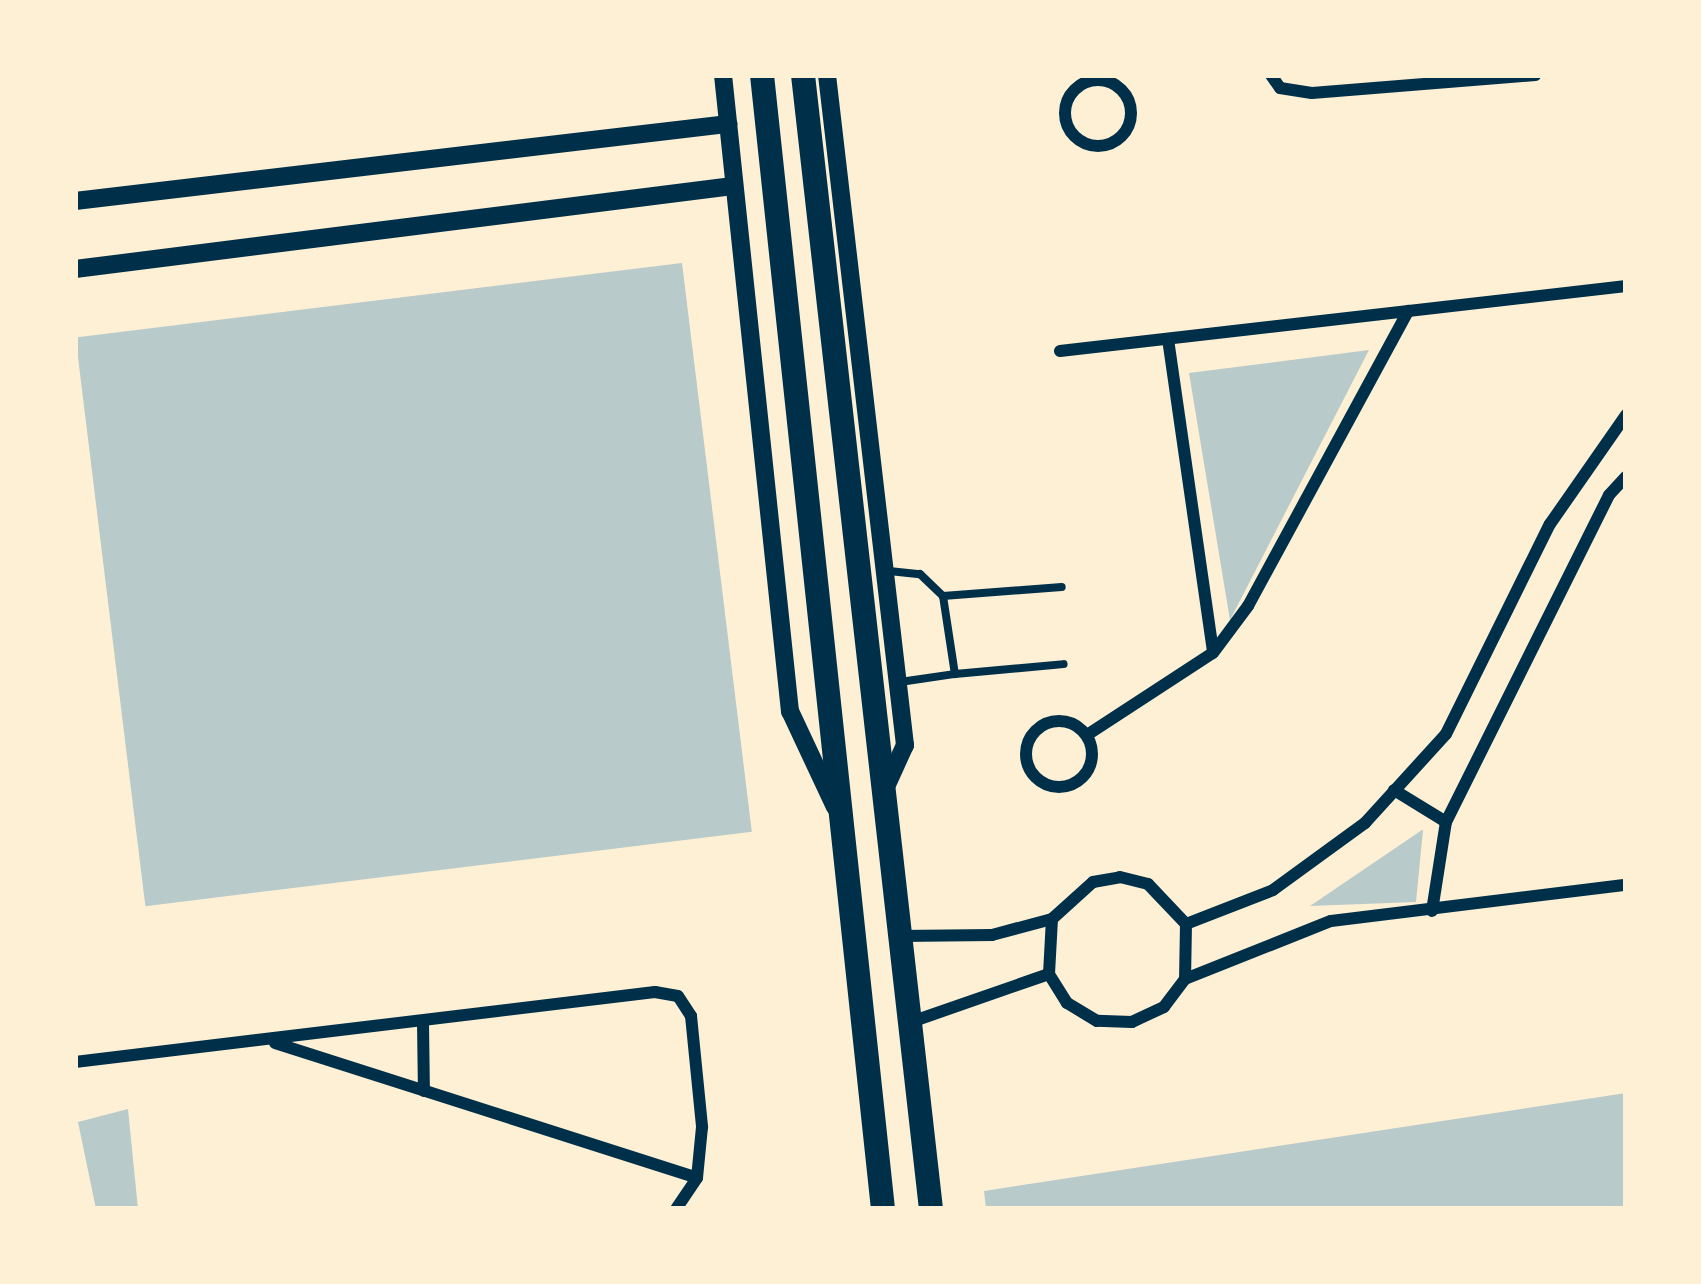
<!DOCTYPE html>
<style>
body{margin:0}
#map{position:relative;width:1701px;height:1284px;overflow:hidden;background:#fdf0d5;font-family:"PT Serif",serif}
div>[style]{position:absolute}
[style*='--x']{left:calc(var(--x)*1px);top:calc(var(--y)*1px);width:calc(var(--w)*1px);rotate:calc(var(--a)*1deg)}
.green>*{inset:0;background:#b9caca;transform-origin:0 0}
.service>*{height:8px;margin:-4px;padding:0 4px;transform-origin:4px;border-radius:4px;background:#003049}
.minor>*{height:12px;margin:-6px;padding:0 6px;transform-origin:6px;border-radius:6px;background:#003049}
.minor>.ring{margin:-6px;padding:0;box-sizing:content-box;background:none;border:12px solid #003049;border-radius:50%}
.tertiary>*{height:18px;margin:-9px;padding:0 9px;transform-origin:9px;border-radius:9px;background:#003049}
.primary>*{height:24px;margin:-12px;padding:0 12px;transform-origin:12px;border-radius:12px;background:#003049}
span{translate:-50% -50%;white-space:nowrap;text-align:center;line-height:1.15;-webkit-text-stroke:9px #fdf0d5;paint-order:stroke}
.frame{position:absolute;inset:0;border:78px solid #fdf0d5;pointer-events:none}
</style>
<div id="map">
<div class="green">
<i style="left:682px;top:263px;width:573px;height:611px;rotate:83deg"></i>
<i style="clip-path:polygon(1369px 350px,1230px 620px,1189px 373px)"></i>
<i style="clip-path:polygon(1423px 830px,1416px 902px,1310px 906px,1422px 830px)"></i>
<i style="clip-path:polygon(1626px 1093px,1626px 1209px,986px 1209px,984px 1191px)"></i>
<i style="clip-path:polygon(128px 1109px,138px 1209px,96px 1209px,78px 1122px)"></i>
</div>
<div class="service">
<i style="--x:889;--y:571;--w:31;--a:6"></i>
<i style="--x:920;--y:574;--w:32;--a:44"></i>
<i style="--x:943;--y:596;--w:79;--a:81.3"></i>
<i style="--x:955;--y:674;--w:109;--a:-5.2"></i>
<i style="--x:943;--y:596;--w:119;--a:-4.3"></i>
<i style="--x:900;--y:682;--w:56;--a:-8.3"></i>
</div>
<div class="minor">
<i style="--x:1271;--y:75;--w:16;--a:55"></i>
<i style="--x:1280;--y:88;--w:32;--a:9"></i>
<i style="--x:1312;--y:93;--w:224;--a:-4.6"></i>
<i class="ring" style="left:1065px;top:80px;width:54px;height:54px"></i>
<i style="--x:1168;--y:339;--w:316;--a:81.8"></i>
<i style="--x:1060;--y:351;--w:570;--a:-6.55"></i>
<i class="ring" style="left:1026px;top:721px;width:54px;height:54px"></i>
<i style="--x:1087;--y:735;--w:150;--a:-33.1"></i>
<i style="--x:1213;--y:653;--w:59;--a:-53.3"></i>
<i style="--x:1248;--y:606;--w:336;--a:-61.5"></i>
<i style="--x:1394;--y:790;--w:61;--a:31.6"></i>
<i style="--x:1432;--y:911;--w:90;--a:-81.1"></i>
<i style="--x:1446;--y:822;--w:365;--a:-63.5"></i>
<i style="--x:1609;--y:495;--w:25;--a:-47"></i>
<i style="--x:1186;--y:924;--w:93;--a:-21.3"></i>
<i style="--x:1273;--y:890;--w:114;--a:-36.1"></i>
<i style="--x:1365;--y:823;--w:120;--a:-47.7"></i>
<i style="--x:1446;--y:734;--w:234;--a:-63.7"></i>
<i style="--x:1550;--y:524;--w:133;--a:-55.1"></i>
<i style="--x:900;--y:936;--w:92;--a:-0.6"></i>
<i style="--x:992;--y:935;--w:62;--a:-14.9"></i>
<i style="--x:1052;--y:919;--w:55;--a:-42.1"></i>
<i style="--x:1093;--y:882;--w:27;--a:-10"></i>
<i style="--x:1120;--y:877;--w:29;--a:14"></i>
<i style="--x:1148;--y:884;--w:55;--a:46.5"></i>
<i style="--x:1186;--y:924;--w:55;--a:91"></i>
<i style="--x:1185;--y:979;--w:35;--a:127"></i>
<i style="--x:1164;--y:1007;--w:35;--a:155"></i>
<i style="--x:1132;--y:1022;--w:35;--a:-178"></i>
<i style="--x:1097;--y:1021;--w:35;--a:-149"></i>
<i style="--x:1067;--y:1003;--w:34;--a:-122"></i>
<i style="--x:1049;--y:974;--w:55;--a:-86.9"></i>
<i style="--x:1185;--y:979;--w:157;--a:-21.7"></i>
<i style="--x:1331;--y:921;--w:297;--a:-7"></i>
<i style="--x:911;--y:1022;--w:146;--a:-19.2"></i>
<i style="--x:423;--y:1023;--w:68;--a:89.2"></i>
<i style="--x:275;--y:1043;--w:443;--a:17.7"></i>
<i style="--x:75;--y:1062;--w:584;--a:-6.88"></i>
<i style="--x:655;--y:992;--w:23;--a:10"></i>
<i style="--x:678;--y:996;--w:24;--a:57"></i>
<i style="--x:691;--y:1016;--w:112;--a:84.3"></i>
<i style="--x:702;--y:1127;--w:51;--a:95.6"></i>
<i style="--x:697;--y:1178;--w:37;--a:124"></i>
</div>
<div class="tertiary">
<i style="--x:723;--y:75;--w:640;--a:83.99"></i>
<i style="--x:790;--y:711;--w:106;--a:64.9"></i>
<i style="--x:827;--y:75;--w:675;--a:83.36"></i>
<i style="--x:905;--y:745;--w:51;--a:114.5"></i>
<i style="--x:75;--y:201;--w:658;--a:-6.73"></i>
<i style="--x:75;--y:269;--w:663;--a:-7.19"></i>
</div>
<div class="primary">
<i style="--x:762;--y:75;--w:1140;--a:83.91"></i>
<i style="--x:803;--y:75;--w:1141;--a:83.56"></i>
</div>
<div class="frame"></div>
</div>
